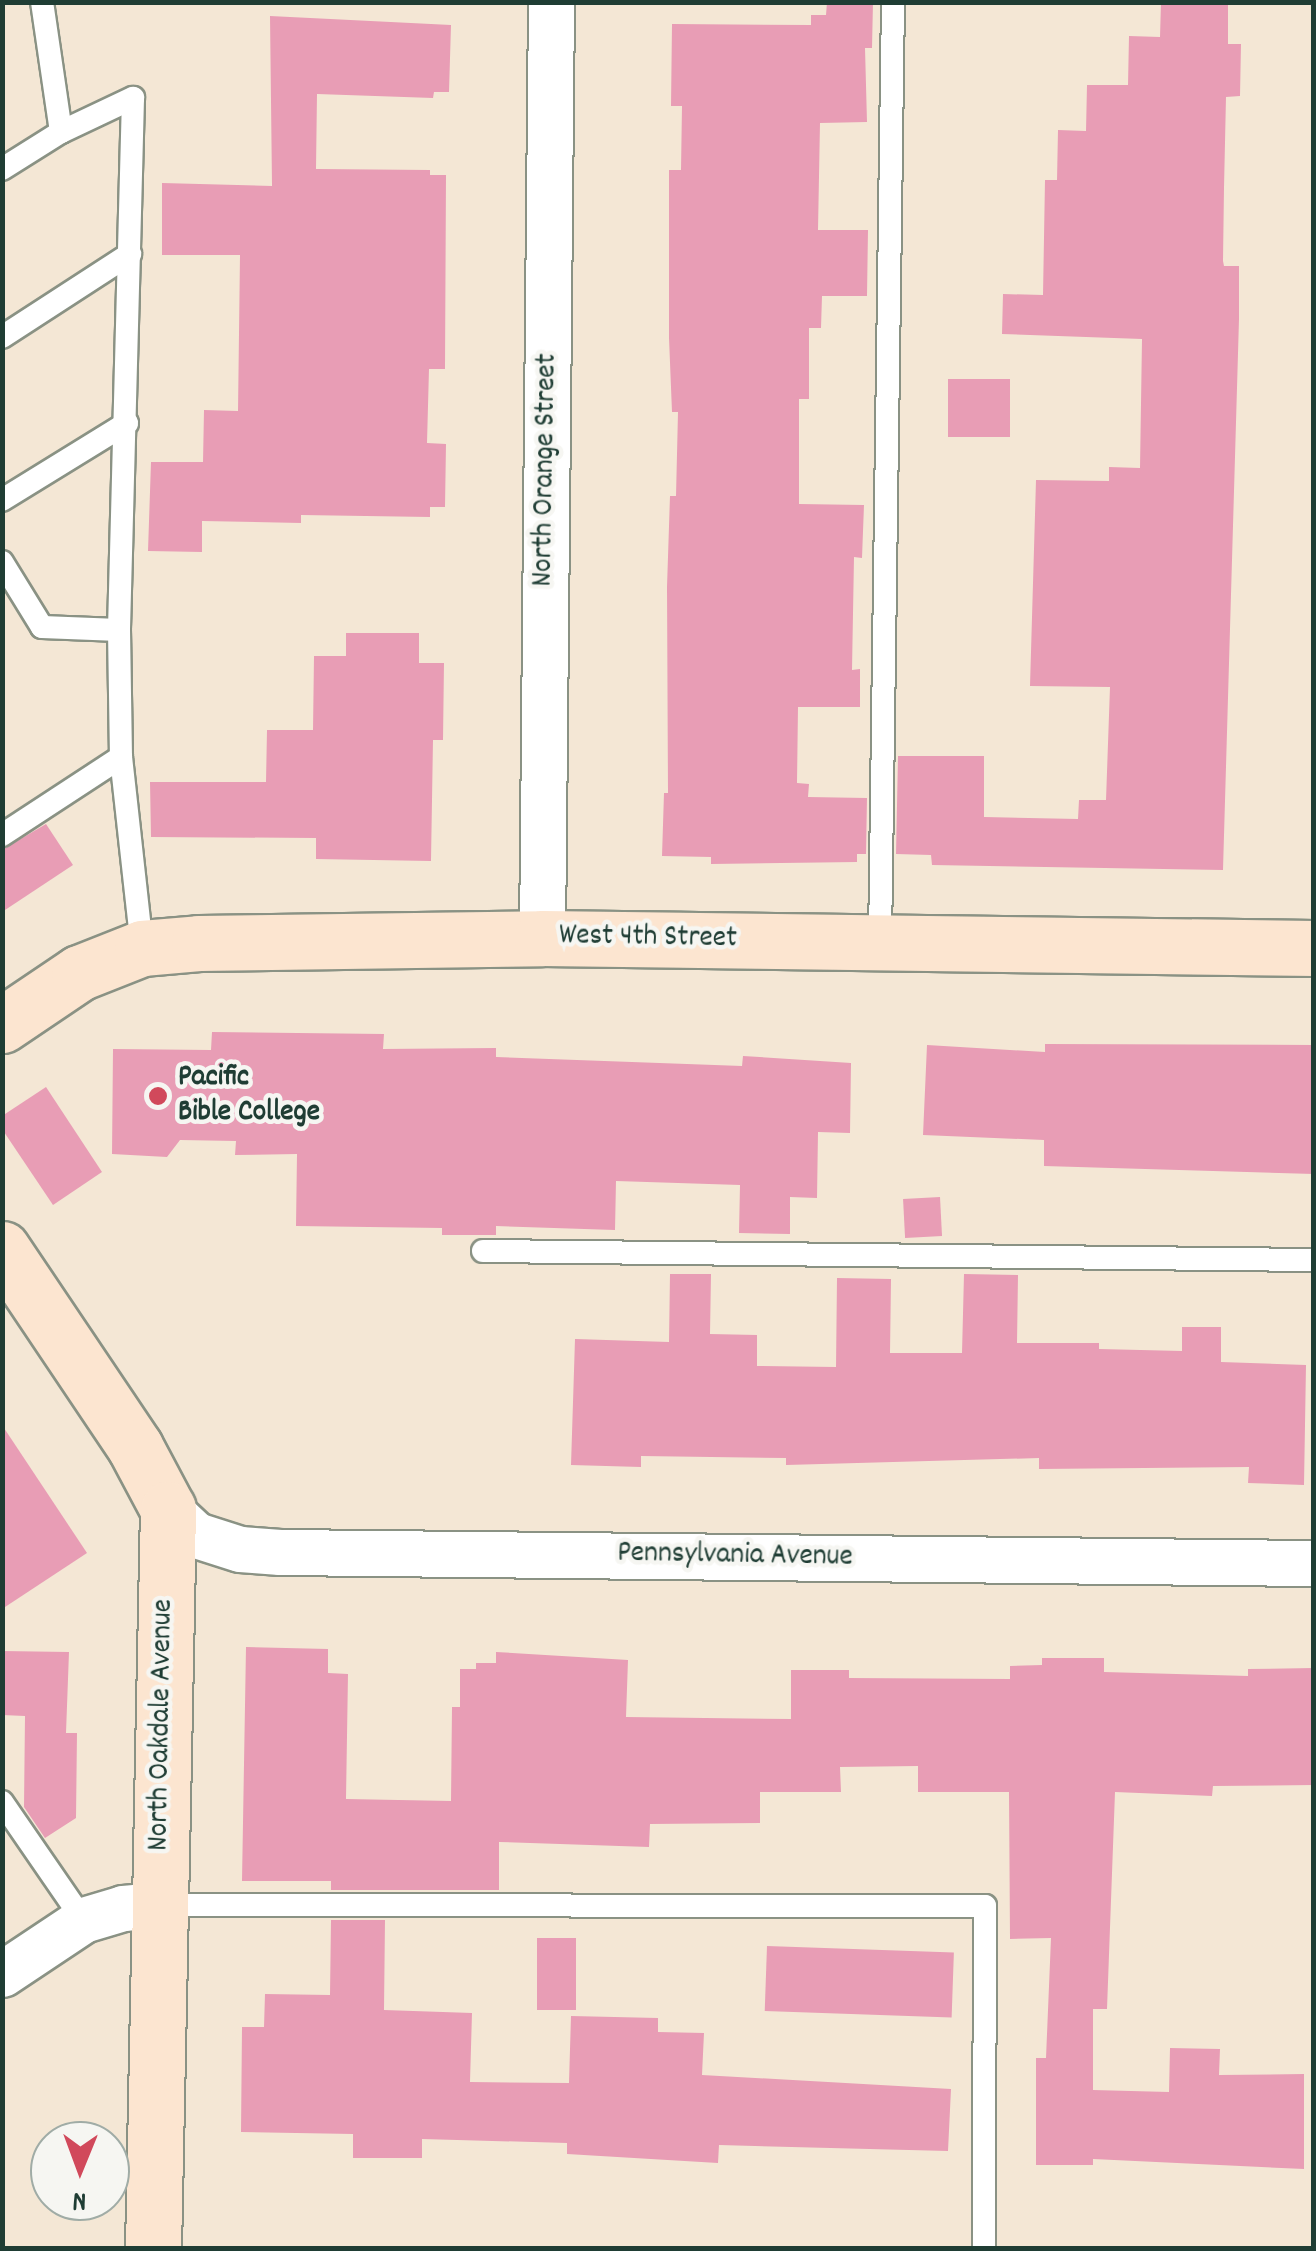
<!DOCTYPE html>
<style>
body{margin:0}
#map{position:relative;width:1316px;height:2251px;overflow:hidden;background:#f4e7d5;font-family:Dekko,sans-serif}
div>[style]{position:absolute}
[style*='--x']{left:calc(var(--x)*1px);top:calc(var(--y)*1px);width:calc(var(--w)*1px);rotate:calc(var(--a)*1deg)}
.building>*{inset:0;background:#e89db5;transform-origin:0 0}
.roads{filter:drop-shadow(2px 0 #8a9284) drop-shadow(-2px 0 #8a9284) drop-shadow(0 2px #8a9284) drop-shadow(0 -2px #8a9284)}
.lane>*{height:22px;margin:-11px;padding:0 11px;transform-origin:11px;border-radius:11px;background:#fff}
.street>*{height:45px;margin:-22.5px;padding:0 22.5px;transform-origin:22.5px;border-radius:22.5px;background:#fff}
.secondary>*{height:55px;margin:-27.5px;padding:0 27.5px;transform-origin:27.5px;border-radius:27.5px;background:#fce5d0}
.dots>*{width:28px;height:28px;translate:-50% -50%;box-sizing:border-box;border:5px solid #f6f6f2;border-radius:50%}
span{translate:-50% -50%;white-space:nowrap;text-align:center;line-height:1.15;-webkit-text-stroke:9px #f6f6f2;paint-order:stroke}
.street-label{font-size:30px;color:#1f3d34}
.poi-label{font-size:30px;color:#1f3d34;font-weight:700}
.left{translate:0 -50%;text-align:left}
.frame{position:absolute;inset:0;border:5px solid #1f3d34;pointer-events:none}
.north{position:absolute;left:30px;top:2121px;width:100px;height:100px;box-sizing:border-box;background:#f6f6f2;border:2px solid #a0aca6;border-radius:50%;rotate:181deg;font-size:28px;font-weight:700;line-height:40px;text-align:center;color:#1f3d34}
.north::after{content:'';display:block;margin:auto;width:35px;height:45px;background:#d1495b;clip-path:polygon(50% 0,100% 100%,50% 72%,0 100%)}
</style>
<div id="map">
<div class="building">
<i style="clip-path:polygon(827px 2px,873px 2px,872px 48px,865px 48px,867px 122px,820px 123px,818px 230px,868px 230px,867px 296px,822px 296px,821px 328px,809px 328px,809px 399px,799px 399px,799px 504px,864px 505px,862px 558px,854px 557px,852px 670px,860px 669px,860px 707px,798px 707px,797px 783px,809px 784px,808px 797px,867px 798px,866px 854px,857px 854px,857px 862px,711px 864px,711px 857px,662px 856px,664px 793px,668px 793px,667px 587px,670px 496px,676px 496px,678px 412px,672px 412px,669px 338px,669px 170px,681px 170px,682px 106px,671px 106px,672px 24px,811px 25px,811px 15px,826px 15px)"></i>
<i style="clip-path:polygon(1161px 2px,1228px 2px,1228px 44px,1241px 44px,1240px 96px,1226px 97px,1224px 188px,1223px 261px,1224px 266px,1239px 266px,1239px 319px,1223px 870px,932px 865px,931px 855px,896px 854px,898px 756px,984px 756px,984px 817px,1078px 819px,1079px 800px,1106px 800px,1110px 687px,1030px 686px,1036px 480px,1109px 481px,1109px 467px,1140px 468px,1142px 339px,1002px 334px,1003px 294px,1043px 295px,1045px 180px,1057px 180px,1058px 130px,1086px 131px,1087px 85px,1128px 85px,1129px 36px,1160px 37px)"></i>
<i style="clip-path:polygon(270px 16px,451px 25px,449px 92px,434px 92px,433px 98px,317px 94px,316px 169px,430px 170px,430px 175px,446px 175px,445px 369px,429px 369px,427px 443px,446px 444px,445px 507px,430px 507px,430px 517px,301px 515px,301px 523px,202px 521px,202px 552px,148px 551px,151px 462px,203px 462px,204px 410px,238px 411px,240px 255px,162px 255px,162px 183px,272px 186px)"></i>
<i style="left:1010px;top:379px;width:58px;height:62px;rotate:90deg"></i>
<i style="clip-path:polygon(346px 633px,419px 633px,419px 663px,444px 663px,443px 740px,433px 740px,431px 861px,316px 859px,316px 838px,151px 837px,150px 782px,266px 782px,267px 730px,313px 730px,314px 656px,346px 656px)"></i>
<i style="clip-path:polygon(46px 824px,73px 865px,2px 912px,2px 850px)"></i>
<i style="clip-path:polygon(212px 1032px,384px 1034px,383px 1049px,496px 1048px,496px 1057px,742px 1066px,743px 1056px,851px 1063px,850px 1133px,818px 1132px,817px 1198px,790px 1197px,790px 1234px,739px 1233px,740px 1185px,616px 1181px,615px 1230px,496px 1226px,496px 1235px,442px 1235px,442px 1228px,296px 1226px,297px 1154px,235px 1155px,236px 1141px,180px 1140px,167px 1157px,112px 1154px,113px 1049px,211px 1050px)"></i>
<i style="clip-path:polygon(1045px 1044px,1314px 1045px,1314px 1174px,1044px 1166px,1044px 1140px,923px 1135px,927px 1045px,1045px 1052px)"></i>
<i style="clip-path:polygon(46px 1087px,102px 1172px,53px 1205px,2px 1129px,2px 1116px)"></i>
<i style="left:940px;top:1197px;width:39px;height:37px;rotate:87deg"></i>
<i style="clip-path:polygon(670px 1274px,711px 1274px,710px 1334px,757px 1335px,757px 1366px,836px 1367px,837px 1278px,891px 1279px,890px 1353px,962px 1353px,964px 1274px,1018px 1275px,1017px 1343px,1099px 1343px,1099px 1349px,1182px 1351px,1182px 1327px,1221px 1327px,1221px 1362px,1306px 1365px,1304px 1485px,1248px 1483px,1249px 1467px,1039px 1469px,1039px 1458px,786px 1465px,786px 1458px,641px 1456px,641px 1467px,571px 1465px,575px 1339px,669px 1342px)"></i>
<i style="clip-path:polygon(2px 1425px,87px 1553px,2px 1609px)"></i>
<i style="clip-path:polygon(246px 1647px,328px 1649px,328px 1673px,348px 1674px,346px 1799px,451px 1801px,452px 1707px,460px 1707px,460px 1669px,476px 1669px,476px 1663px,496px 1663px,496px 1652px,628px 1660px,626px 1717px,791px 1719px,791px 1670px,849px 1670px,849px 1678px,1010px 1679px,1010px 1666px,1042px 1665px,1042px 1658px,1104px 1658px,1104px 1672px,1248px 1676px,1248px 1669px,1314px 1668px,1314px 1785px,1213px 1786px,1212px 1796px,1115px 1792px,1107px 2009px,1093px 2009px,1093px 2090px,1169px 2092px,1170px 2048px,1220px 2049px,1219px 2075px,1304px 2074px,1304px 2169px,1093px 2159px,1093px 2165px,1036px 2165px,1036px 2058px,1046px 2058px,1051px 1938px,1010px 1939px,1009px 1792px,918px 1792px,918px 1766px,840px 1767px,841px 1792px,760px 1792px,760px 1823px,650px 1824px,649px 1847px,499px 1842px,499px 1890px,331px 1890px,331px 1881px,242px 1881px)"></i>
<i style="clip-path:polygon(2px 1651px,69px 1652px,66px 1733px,77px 1733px,76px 1818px,45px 1838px,24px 1807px,25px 1716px,2px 1715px)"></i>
<i style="clip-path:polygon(331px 1920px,385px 1920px,384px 2010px,472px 2013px,470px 2082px,569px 2083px,571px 2016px,658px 2018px,658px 2032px,704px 2033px,702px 2075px,951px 2089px,948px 2151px,719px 2145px,718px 2163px,567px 2154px,567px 2143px,422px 2139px,422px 2158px,353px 2158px,353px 2134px,241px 2132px,242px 2027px,264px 2027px,265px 1994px,330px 1995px)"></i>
<i style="left:537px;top:1938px;width:39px;height:72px"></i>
<i style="left:767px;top:1946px;width:187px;height:65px;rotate:2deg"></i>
</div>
<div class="roads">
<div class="lane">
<i style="--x:61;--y:132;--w:80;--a:-25.3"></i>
<i style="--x:133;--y:98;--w:532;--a:91.51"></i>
<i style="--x:119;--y:630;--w:127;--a:89.1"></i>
<i style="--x:121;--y:757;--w:192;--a:83.7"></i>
<i style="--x:2;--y:169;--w:70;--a:-32.1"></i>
<i style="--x:61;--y:132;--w:131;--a:-98.3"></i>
<i style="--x:2;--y:337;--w:153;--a:-33"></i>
<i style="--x:2;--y:500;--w:147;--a:-31.6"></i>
<i style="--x:2;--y:562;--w:76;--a:58.4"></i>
<i style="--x:42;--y:627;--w:77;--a:2.2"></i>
<i style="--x:2;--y:835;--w:142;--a:-33.2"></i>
<i style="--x:880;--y:942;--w:940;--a:-89.21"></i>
<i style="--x:483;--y:1251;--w:831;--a:0.62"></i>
<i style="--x:2;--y:1802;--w:143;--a:55.5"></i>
<i style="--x:160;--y:1905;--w:825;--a:0.07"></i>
<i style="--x:985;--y:1906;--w:342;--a:90.2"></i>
</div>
<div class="street">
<i style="--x:542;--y:938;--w:936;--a:-89.45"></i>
<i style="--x:168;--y:1509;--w:38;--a:43"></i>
<i style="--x:196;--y:1535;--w:46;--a:17.7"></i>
<i style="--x:240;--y:1549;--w:40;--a:4.3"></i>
<i style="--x:280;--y:1552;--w:1034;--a:0.61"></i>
<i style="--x:2;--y:1974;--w:97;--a:-33.7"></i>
<i style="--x:83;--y:1920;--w:42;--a:-16.7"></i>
<i style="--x:123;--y:1908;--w:37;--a:-5"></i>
</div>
<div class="secondary">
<i style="--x:2;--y:1025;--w:93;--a:-34"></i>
<i style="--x:79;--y:973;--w:68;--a:-21.6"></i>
<i style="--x:142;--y:948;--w:57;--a:-5"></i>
<i style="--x:199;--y:943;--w:343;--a:-0.8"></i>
<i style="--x:542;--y:938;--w:772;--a:0.74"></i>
<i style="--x:2;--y:1249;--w:239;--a:56.1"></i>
<i style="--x:135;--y:1447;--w:70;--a:62"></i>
<i style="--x:168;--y:1509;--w:739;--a:91.16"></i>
</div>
</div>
<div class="dots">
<i style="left:158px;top:1096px;background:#d1495b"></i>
</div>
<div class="street-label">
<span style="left:547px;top:470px;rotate:-89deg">North Orange Street</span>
<span style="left:648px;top:939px;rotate:1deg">West 4th Street</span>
<span style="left:735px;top:1557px;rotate:1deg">Pennsylvania Avenue</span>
<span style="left:163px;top:1725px;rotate:-89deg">North Oakdale Avenue</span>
</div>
<div class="poi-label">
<span class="left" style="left:178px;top:1096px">Pacific<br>Bible College</span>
</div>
<div class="frame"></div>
<div class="north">N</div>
</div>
